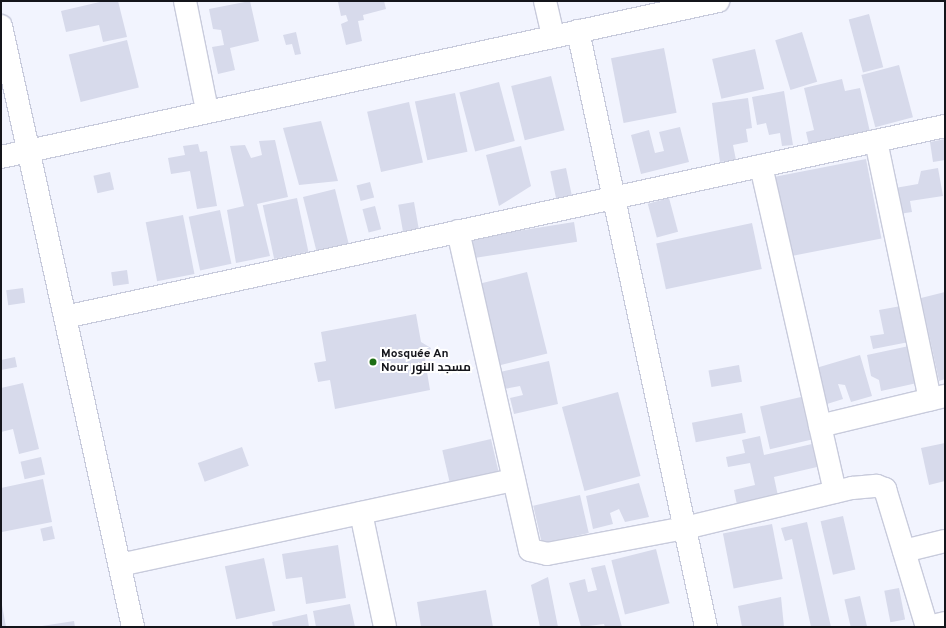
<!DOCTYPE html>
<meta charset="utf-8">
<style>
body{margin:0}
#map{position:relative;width:946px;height:628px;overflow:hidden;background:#f2f4fe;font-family:Overpass,Cairo,sans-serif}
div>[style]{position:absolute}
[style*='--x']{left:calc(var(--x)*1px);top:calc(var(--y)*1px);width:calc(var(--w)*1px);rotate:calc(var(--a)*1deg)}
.building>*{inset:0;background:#d7daeb;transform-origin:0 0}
.roads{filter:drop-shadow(1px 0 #c8cbdc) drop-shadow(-1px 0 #c8cbdc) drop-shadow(0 1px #c8cbdc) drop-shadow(0 -1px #c8cbdc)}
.minor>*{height:22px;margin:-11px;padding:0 11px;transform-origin:11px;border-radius:11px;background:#fff}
.dots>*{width:11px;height:11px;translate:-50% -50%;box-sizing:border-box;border:2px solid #fff;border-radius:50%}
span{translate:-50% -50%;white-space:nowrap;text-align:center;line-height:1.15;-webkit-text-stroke:4px #fff;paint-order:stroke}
.poi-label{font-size:12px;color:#14151b;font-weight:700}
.left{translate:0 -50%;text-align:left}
.frame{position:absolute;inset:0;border:2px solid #14151b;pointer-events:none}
</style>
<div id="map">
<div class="building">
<i style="clip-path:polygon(104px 1px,118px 1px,127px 37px,103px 42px,99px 25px,66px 32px,61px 11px)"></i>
<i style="clip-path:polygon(250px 1px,259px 41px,230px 48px,235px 70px,218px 74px,212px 47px,224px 45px,221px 30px,213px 29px,209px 9px)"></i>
<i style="clip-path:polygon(384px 1px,386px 9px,363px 15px,364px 20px,358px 21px,362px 41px,346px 45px,341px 24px,348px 21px,346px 15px,341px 16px,338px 2px)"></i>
<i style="left:869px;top:14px;width:55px;height:21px;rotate:75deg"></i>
<i style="clip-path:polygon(296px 32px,301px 54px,295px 55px,292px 44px,286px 45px,283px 35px)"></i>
<i style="left:802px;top:32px;width:52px;height:28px;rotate:73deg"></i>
<i style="left:127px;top:40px;width:49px;height:60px;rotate:76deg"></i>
<i style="left:664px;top:48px;width:66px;height:54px;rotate:79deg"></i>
<i style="left:755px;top:49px;width:41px;height:44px;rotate:77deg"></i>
<i style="left:899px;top:65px;width:54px;height:39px;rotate:75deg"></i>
<i style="left:551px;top:76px;width:56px;height:41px;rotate:76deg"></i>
<i style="clip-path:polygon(842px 79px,845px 91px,860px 88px,870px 132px,809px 145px,806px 132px,814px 130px,804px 88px)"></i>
<i style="left:499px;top:82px;width:61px;height:41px;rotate:75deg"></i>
<i style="clip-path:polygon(784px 91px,793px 145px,782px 146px,780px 133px,769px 135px,766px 123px,757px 125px,752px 97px)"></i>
<i style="left:455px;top:93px;width:60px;height:41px;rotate:78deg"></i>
<i style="clip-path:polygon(748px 98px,752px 128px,746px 129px,748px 142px,733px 145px,736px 160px,720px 162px,712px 103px)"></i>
<i style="left:409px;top:102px;width:62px;height:43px;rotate:77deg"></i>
<i style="clip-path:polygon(321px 121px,338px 181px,299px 185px,283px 128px)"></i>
<i style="clip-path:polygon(680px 127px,689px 162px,641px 174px,631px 135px,649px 130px,655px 153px,664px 151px,659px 132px)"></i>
<i style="clip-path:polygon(945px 139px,945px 160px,933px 162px,930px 142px)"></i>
<i style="clip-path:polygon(275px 140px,288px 197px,257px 204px,270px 256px,236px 263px,227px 210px,244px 206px,230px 146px,245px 145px,251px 158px,262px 155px,259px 141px)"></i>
<i style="clip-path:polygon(198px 144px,200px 152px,207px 151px,217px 206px,197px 209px,190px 171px,171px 174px,168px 158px,185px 155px,183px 146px)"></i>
<i style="clip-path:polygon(521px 146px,531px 186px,499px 206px,486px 155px)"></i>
<i style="left:866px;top:159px;width:81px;height:94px;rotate:79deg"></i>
<i style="left:566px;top:168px;width:30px;height:16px;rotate:78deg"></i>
<i style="clip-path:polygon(938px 168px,943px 196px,910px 201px,912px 212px,899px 214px,895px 188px,918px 184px,921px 171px)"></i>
<i style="left:110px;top:172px;width:18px;height:17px;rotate:77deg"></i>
<i style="left:370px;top:182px;width:16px;height:14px;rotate:75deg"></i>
<i style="left:335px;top:189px;width:56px;height:33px;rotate:76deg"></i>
<i style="left:297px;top:198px;width:55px;height:35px;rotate:78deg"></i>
<i style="left:669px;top:198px;width:35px;height:22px;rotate:75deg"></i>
<i style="left:414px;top:202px;width:28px;height:16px;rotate:80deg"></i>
<i style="left:375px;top:206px;width:24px;height:13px;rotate:75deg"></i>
<i style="left:220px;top:210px;width:55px;height:32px;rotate:78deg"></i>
<i style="left:183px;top:215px;width:60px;height:38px;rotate:79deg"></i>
<i style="left:574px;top:222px;width:20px;height:104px;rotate:81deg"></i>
<i style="left:752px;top:223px;width:47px;height:98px;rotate:78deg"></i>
<i style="left:127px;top:270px;width:14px;height:16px;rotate:82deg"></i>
<i style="left:527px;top:272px;width:84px;height:49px;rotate:76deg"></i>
<i style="left:23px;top:288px;width:15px;height:17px;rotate:82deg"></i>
<i style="clip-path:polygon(945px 292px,945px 379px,939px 381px,921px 298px)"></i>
<i style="clip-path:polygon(901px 306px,909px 342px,873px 349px,870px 336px,884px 334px,879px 310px)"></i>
<i style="clip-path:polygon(416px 314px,421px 342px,431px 348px,425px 360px,430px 390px,335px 409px,330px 380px,318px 382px,314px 363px,326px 361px,321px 332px)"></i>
<i style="clip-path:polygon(909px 346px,917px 383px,881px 391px,879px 380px,871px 376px,867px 355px)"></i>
<i style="clip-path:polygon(860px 355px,872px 396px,851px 402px,845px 385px,838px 384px,843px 399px,827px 404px,816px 368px)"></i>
<i style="clip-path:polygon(15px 357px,17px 367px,1px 370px,1px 360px)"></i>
<i style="clip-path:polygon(549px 361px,558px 404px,514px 414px,510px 398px,523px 395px,520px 386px,504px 389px,500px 372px)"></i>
<i style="left:739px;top:365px;width:17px;height:31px;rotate:80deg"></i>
<i style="clip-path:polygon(23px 383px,39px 449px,19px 454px,13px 429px,1px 432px,1px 388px)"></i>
<i style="left:618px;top:392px;width:87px;height:58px;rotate:75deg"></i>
<i style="left:801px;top:397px;width:44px;height:42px;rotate:77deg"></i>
<i style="left:742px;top:413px;width:20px;height:51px;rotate:79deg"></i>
<i style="clip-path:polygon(760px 436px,764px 455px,812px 444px,817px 467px,774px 477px,778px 496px,737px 505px,734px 490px,755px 485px,750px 463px,728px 467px,726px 457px,745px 453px,742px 440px)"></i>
<i style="left:491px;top:439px;width:40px;height:50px;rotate:77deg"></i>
<i style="clip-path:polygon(945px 443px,945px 481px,929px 485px,921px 448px)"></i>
<i style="left:242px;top:447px;width:20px;height:47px;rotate:70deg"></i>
<i style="left:41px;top:457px;width:18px;height:21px;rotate:77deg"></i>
<i style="clip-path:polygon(43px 479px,52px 522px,2px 532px,1px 488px)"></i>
<i style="clip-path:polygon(639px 483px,649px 517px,625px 522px,619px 509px,610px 513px,613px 524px,593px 529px,586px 496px)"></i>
<i style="left:580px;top:495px;width:39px;height:48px;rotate:77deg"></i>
<i style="left:843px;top:516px;width:55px;height:23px;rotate:77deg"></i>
<i style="clip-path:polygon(807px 522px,831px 627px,811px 627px,792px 539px,785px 541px,781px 528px)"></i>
<i style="left:772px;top:524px;width:56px;height:50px;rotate:79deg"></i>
<i style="left:52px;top:526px;width:13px;height:12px;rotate:77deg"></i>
<i style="clip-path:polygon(338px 545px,346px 598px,306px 604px,302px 577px,286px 579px,282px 554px)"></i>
<i style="left:656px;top:549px;width:56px;height:46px;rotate:76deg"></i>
<i style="left:264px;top:558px;width:54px;height:40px;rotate:78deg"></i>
<i style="clip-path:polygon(605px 565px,622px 627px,605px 627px,604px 624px,581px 627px,569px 583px,585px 579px,588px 592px,597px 590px,591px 568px)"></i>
<i style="clip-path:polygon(548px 577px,558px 627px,540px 627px,531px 585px)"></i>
<i style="left:899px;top:588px;width:32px;height:15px;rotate:79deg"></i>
<i style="clip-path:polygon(486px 590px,493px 627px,421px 627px,417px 602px)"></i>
<i style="left:860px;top:596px;width:31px;height:16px;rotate:77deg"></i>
<i style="clip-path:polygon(781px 597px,784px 627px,742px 627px,738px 606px)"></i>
<i style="clip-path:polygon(350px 604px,355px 627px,316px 627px,313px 611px)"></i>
<i style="clip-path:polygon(2px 605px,6px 627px,1px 627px)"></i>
<i style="clip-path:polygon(307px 614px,309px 627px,273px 627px,272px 622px)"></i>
<i style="clip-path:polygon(74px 621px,75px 627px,42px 627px,42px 626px)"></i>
</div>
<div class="roads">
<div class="minor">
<i style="--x:185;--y:1;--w:111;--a:78.6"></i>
<i style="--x:545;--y:1;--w:36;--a:77"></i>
<i style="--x:1;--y:26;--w:615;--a:77.61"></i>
<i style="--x:578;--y:31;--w:610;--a:77.88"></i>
<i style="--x:876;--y:141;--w:264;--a:78.2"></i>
<i style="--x:1;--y:157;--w:734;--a:-12.27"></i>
<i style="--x:761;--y:166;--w:334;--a:77.2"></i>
<i style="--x:458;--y:231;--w:327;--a:77.3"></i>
<i style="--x:530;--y:550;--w:17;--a:13"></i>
<i style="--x:547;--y:554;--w:140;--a:-10.7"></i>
<i style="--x:685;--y:528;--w:172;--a:-13.5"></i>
<i style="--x:852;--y:488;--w:25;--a:-5"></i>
<i style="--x:877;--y:486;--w:9;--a:21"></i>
<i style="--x:885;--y:489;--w:144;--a:73.1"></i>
<i style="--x:65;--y:317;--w:900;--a:-12.25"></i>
<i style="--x:820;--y:426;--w:129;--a:-13.5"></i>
<i style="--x:361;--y:513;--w:116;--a:78.1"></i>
<i style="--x:904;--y:551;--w:42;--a:-13.7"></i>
<i style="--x:120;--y:565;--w:403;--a:-12.2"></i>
<i style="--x:929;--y:627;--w:16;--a:-14"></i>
</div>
</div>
<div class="dots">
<i style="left:373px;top:362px;background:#1d6e14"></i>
</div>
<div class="poi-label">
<span class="left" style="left:381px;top:362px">Mosquée An<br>Nour مسجد النور</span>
</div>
<div class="frame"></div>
</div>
